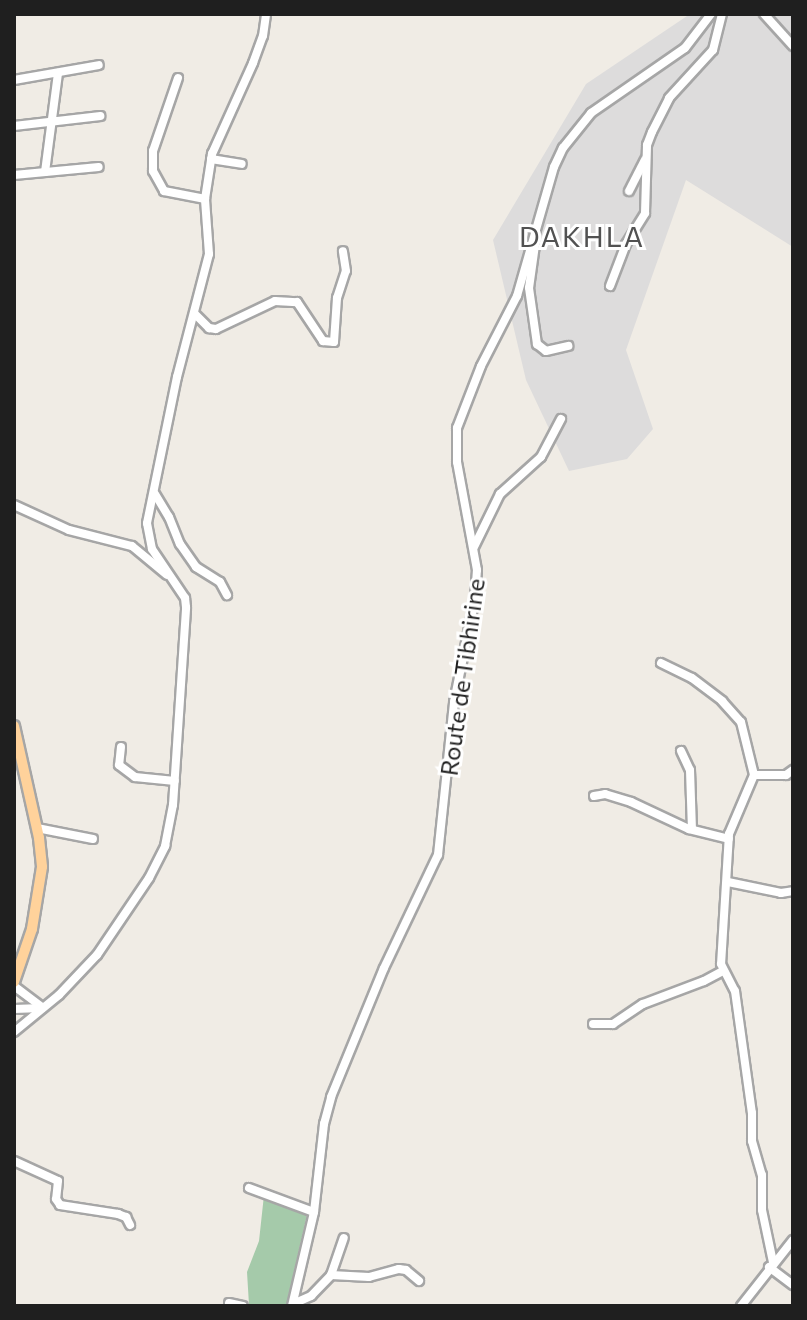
<!DOCTYPE html>
<style>
body{margin:0}
#map{position:relative;width:807px;height:1320px;overflow:hidden;background:#f0ece5;font-family:Commissioner,sans-serif}
div>[style]{position:absolute}
[style*='--x']{left:calc(var(--x)*1px);top:calc(var(--y)*1px);width:calc(var(--w)*1px);rotate:calc(var(--a)*1deg)}
.residential>*{inset:0;background:#dddcdc}
.cemetery>*{inset:0;background:#a5caaa}
.roads{filter:drop-shadow(2px 0 #a6a6a6) drop-shadow(-2px 0 #a6a6a6) drop-shadow(0 2px #a6a6a6) drop-shadow(0 -2px #a6a6a6)}
.minor>*{height:8px;margin:-4px;padding:0 4px;transform-origin:4px;border-radius:4px;background:#fff}
.major>*{height:10px;margin:-5px;padding:0 5px;transform-origin:5px;border-radius:5px;background:#ffd29b}
span{translate:-50% -50%;white-space:nowrap;text-align:center;line-height:1.15;-webkit-text-stroke:6px #fff;paint-order:stroke}
.street-label{font-size:24px;color:#1f1f1f}
.quarter-label{font-size:28px;color:#525252;letter-spacing:2px}
.frame{position:absolute;inset:0;border:16px solid #1f1f1f;pointer-events:none}
</style>
<div id="map">
<div class="residential">
<i style="clip-path:polygon(690px 14px,793px 14px,793px 247px,686px 180px,626px 350px,653px 429px,627px 459px,569px 471px,526px 380px,493px 240px,586px 84px)"></i>
</div>
<div class="cemetery">
<i style="clip-path:polygon(264px 1195px,304px 1210px,307px 1215px,286px 1306px,249px 1305px,247px 1272px,259px 1241px)"></i>
</div>
<div class="roads">
<div class="minor">
<i style="--x:764;--y:14;--w:43;--a:47.8"></i>
<i style="--x:178;--y:78;--w:77;--a:108.9"></i>
<i style="--x:153;--y:151;--w:20;--a:90"></i>
<i style="--x:153;--y:171;--w:23;--a:61"></i>
<i style="--x:164;--y:191;--w:42;--a:11"></i>
<i style="--x:14;--y:80;--w:86;--a:-10"></i>
<i style="--x:14;--y:126;--w:87;--a:-6.6"></i>
<i style="--x:211;--y:159;--w:31;--a:9"></i>
<i style="--x:45;--y:172;--w:100;--a:-82.5"></i>
<i style="--x:14;--y:175;--w:85;--a:-5.4"></i>
<i style="--x:629;--y:191;--w:35;--a:-63"></i>
<i style="--x:535;--y:245;--w:43;--a:97.9"></i>
<i style="--x:529;--y:288;--w:57;--a:81.9"></i>
<i style="--x:537;--y:344;--w:11;--a:38"></i>
<i style="--x:546;--y:351;--w:23;--a:-13"></i>
<i style="--x:610;--y:286;--w:45;--a:-69.1"></i>
<i style="--x:626;--y:244;--w:36;--a:-58"></i>
<i style="--x:645;--y:213;--w:68;--a:-88.3"></i>
<i style="--x:647;--y:145;--w:14;--a:-69"></i>
<i style="--x:652;--y:132;--w:38;--a:-63"></i>
<i style="--x:669;--y:98;--w:65;--a:-47.5"></i>
<i style="--x:713;--y:50;--w:37;--a:-76"></i>
<i style="--x:195;--y:314;--w:20;--a:45"></i>
<i style="--x:209;--y:328;--w:7;--a:8"></i>
<i style="--x:216;--y:329;--w:65;--a:-25.4"></i>
<i style="--x:275;--y:301;--w:22;--a:3"></i>
<i style="--x:297;--y:302;--w:47;--a:56.3"></i>
<i style="--x:323;--y:341;--w:11;--a:5"></i>
<i style="--x:334;--y:342;--w:44;--a:-86.1"></i>
<i style="--x:337;--y:298;--w:28;--a:-72"></i>
<i style="--x:346;--y:271;--w:20;--a:-99"></i>
<i style="--x:155;--y:494;--w:27;--a:59"></i>
<i style="--x:169;--y:517;--w:29;--a:68"></i>
<i style="--x:180;--y:544;--w:28;--a:55"></i>
<i style="--x:196;--y:567;--w:28;--a:32"></i>
<i style="--x:220;--y:582;--w:15;--a:62"></i>
<i style="--x:14;--y:505;--w:60;--a:24.4"></i>
<i style="--x:69;--y:530;--w:65;--a:14.3"></i>
<i style="--x:132;--y:546;--w:45;--a:39.6"></i>
<i style="--x:474;--y:547;--w:59;--a:-63.9"></i>
<i style="--x:500;--y:494;--w:55;--a:-42.1"></i>
<i style="--x:541;--y:457;--w:43;--a:-62.2"></i>
<i style="--x:661;--y:663;--w:34;--a:26"></i>
<i style="--x:692;--y:678;--w:38;--a:37"></i>
<i style="--x:722;--y:701;--w:28;--a:48"></i>
<i style="--x:741;--y:722;--w:55;--a:76.2"></i>
<i style="--x:754;--y:775;--w:64;--a:113"></i>
<i style="--x:729;--y:834;--w:130;--a:93.5"></i>
<i style="--x:721;--y:964;--w:30;--a:63"></i>
<i style="--x:735;--y:991;--w:123;--a:82.1"></i>
<i style="--x:752;--y:1113;--w:28;--a:90"></i>
<i style="--x:752;--y:1141;--w:35;--a:74"></i>
<i style="--x:762;--y:1175;--w:35;--a:90"></i>
<i style="--x:762;--y:1210;--w:53;--a:78.1"></i>
<i style="--x:121;--y:747;--w:18;--a:96"></i>
<i style="--x:119;--y:765;--w:20;--a:37"></i>
<i style="--x:135;--y:777;--w:40;--a:5.7"></i>
<i style="--x:681;--y:751;--w:21;--a:65"></i>
<i style="--x:690;--y:770;--w:59;--a:88.1"></i>
<i style="--x:754;--y:775;--w:32;--a:0"></i>
<i style="--x:786;--y:775;--w:9;--a:-36"></i>
<i style="--x:594;--y:796;--w:11;--a:-10"></i>
<i style="--x:605;--y:794;--w:27;--a:17"></i>
<i style="--x:631;--y:802;--w:64;--a:25"></i>
<i style="--x:689;--y:829;--w:41;--a:14"></i>
<i style="--x:37;--y:828;--w:57;--a:11.1"></i>
<i style="--x:728;--y:882;--w:54;--a:11.7"></i>
<i style="--x:781;--y:893;--w:12;--a:-9"></i>
<i style="--x:14;--y:986;--w:36;--a:37"></i>
<i style="--x:14;--y:1009;--w:28;--a:-2"></i>
<i style="--x:593;--y:1024;--w:20;--a:0"></i>
<i style="--x:613;--y:1024;--w:36;--a:-34"></i>
<i style="--x:643;--y:1004;--w:65;--a:-20.7"></i>
<i style="--x:704;--y:981;--w:21;--a:-28"></i>
<i style="--x:14;--y:1032;--w:58;--a:-39.4"></i>
<i style="--x:59;--y:995;--w:55;--a:-46.5"></i>
<i style="--x:97;--y:955;--w:93;--a:-56"></i>
<i style="--x:149;--y:878;--w:36;--a:-63"></i>
<i style="--x:165;--y:846;--w:42;--a:-79"></i>
<i style="--x:173;--y:805;--w:198;--a:-86.2"></i>
<i style="--x:186;--y:607;--w:9;--a:-96"></i>
<i style="--x:185;--y:598;--w:59;--a:-124"></i>
<i style="--x:152;--y:549;--w:26;--a:-101"></i>
<i style="--x:147;--y:523;--w:149;--a:-78.4"></i>
<i style="--x:177;--y:377;--w:127;--a:-75.4"></i>
<i style="--x:209;--y:254;--w:55;--a:-94.2"></i>
<i style="--x:205;--y:199;--w:46;--a:-81.2"></i>
<i style="--x:212;--y:154;--w:100;--a:-65.7"></i>
<i style="--x:253;--y:63;--w:29;--a:-70"></i>
<i style="--x:263;--y:36;--w:22;--a:-82"></i>
<i style="--x:14;--y:1161;--w:48;--a:24.4"></i>
<i style="--x:58;--y:1181;--w:18;--a:96"></i>
<i style="--x:56;--y:1199;--w:7;--a:56"></i>
<i style="--x:60;--y:1205;--w:59;--a:8.8"></i>
<i style="--x:118;--y:1214;--w:9;--a:21"></i>
<i style="--x:126;--y:1217;--w:9;--a:63"></i>
<i style="--x:249;--y:1188;--w:69;--a:20.3"></i>
<i style="--x:769;--y:1267;--w:30;--a:37"></i>
<i style="--x:331;--y:1275;--w:39;--a:-71"></i>
<i style="--x:229;--y:1303;--w:14;--a:12"></i>
<i style="--x:293;--y:1304;--w:20;--a:-24"></i>
<i style="--x:311;--y:1296;--w:29;--a:-46"></i>
<i style="--x:331;--y:1275;--w:38;--a:3"></i>
<i style="--x:369;--y:1277;--w:31;--a:-15"></i>
<i style="--x:399;--y:1269;--w:7;--a:8"></i>
<i style="--x:406;--y:1270;--w:17;--a:40"></i>
<i style="--x:292;--y:1306;--w:97;--a:-76.8"></i>
<i style="--x:314;--y:1212;--w:89;--a:-83.5"></i>
<i style="--x:324;--y:1124;--w:28;--a:-75"></i>
<i style="--x:331;--y:1097;--w:139;--a:-67.7"></i>
<i style="--x:384;--y:968;--w:125;--a:-64.5"></i>
<i style="--x:438;--y:855;--w:154;--a:-84"></i>
<i style="--x:454;--y:702;--w:106;--a:-78.6"></i>
<i style="--x:475;--y:598;--w:28;--a:-86"></i>
<i style="--x:477;--y:570;--w:110;--a:-100.5"></i>
<i style="--x:457;--y:462;--w:34;--a:-90"></i>
<i style="--x:457;--y:428;--w:66;--a:-68.8"></i>
<i style="--x:481;--y:366;--w:79;--a:-62.8"></i>
<i style="--x:517;--y:296;--w:134;--a:-74"></i>
<i style="--x:554;--y:167;--w:21;--a:-65"></i>
<i style="--x:563;--y:148;--w:45;--a:-51.3"></i>
<i style="--x:591;--y:113;--w:114;--a:-34.7"></i>
<i style="--x:685;--y:48;--w:43;--a:-52.6"></i>
<i style="--x:741;--y:1306;--w:84;--a:-51.8"></i>
</div>
<div class="major">
<i style="--x:14;--y:726;--w:115;--a:77.4"></i>
<i style="--x:39;--y:838;--w:29;--a:84"></i>
<i style="--x:42;--y:867;--w:63;--a:99.2"></i>
<i style="--x:32;--y:929;--w:56;--a:108.8"></i>
</div>
</div>
<div class="street-label">
<span style="left:462px;top:677px;rotate:-82deg">Route de Tibhirine</span>
</div>
<div class="quarter-label">
<span style="left:582px;top:236px">DAKHLA</span>
</div>
<div class="frame"></div>
</div>
